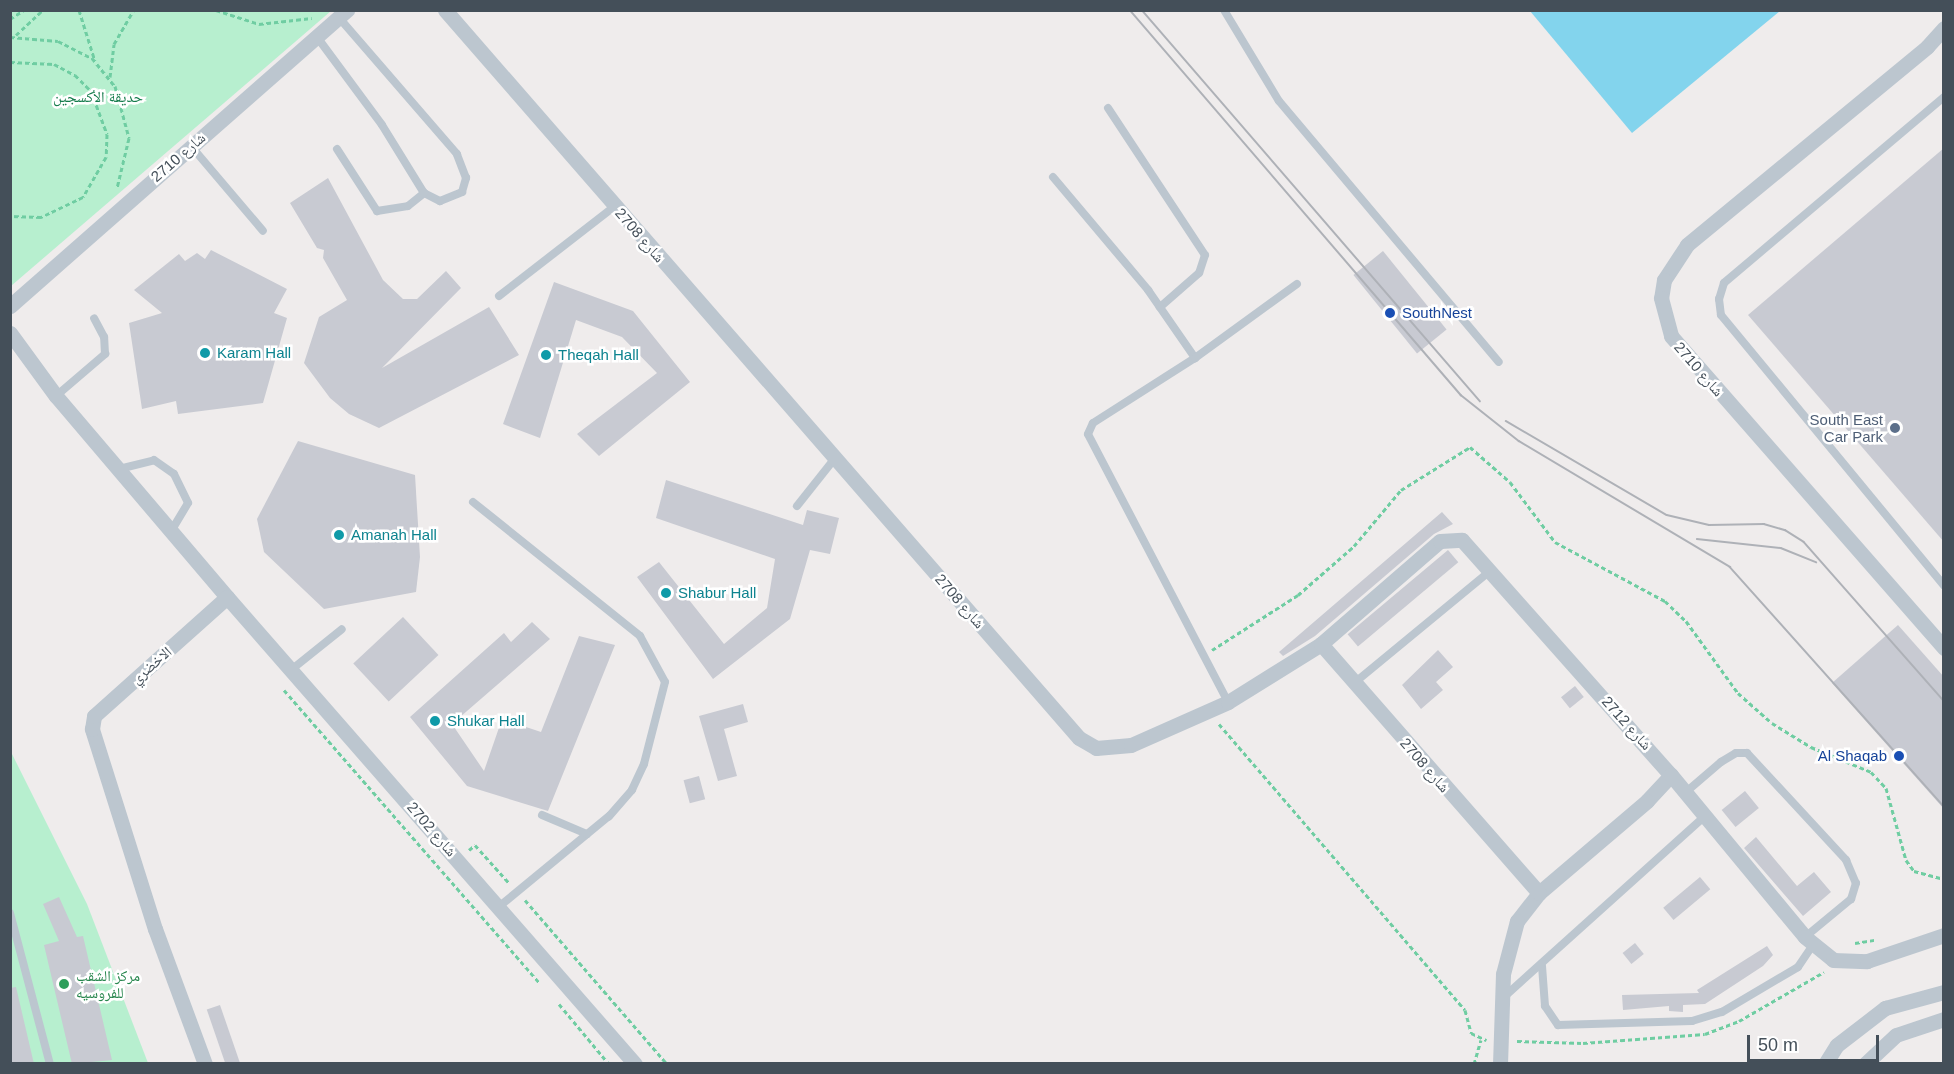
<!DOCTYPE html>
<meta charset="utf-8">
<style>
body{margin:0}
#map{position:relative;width:1954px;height:1074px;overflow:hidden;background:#efecec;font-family:Helvetica,"Noto Naskh Arabic",sans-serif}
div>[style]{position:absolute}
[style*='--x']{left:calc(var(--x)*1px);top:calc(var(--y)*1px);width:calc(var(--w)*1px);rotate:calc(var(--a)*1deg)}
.green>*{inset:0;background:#b7efcf}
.water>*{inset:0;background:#83d4ed}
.building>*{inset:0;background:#c8cad2;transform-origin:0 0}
.path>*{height:3px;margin-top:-1.5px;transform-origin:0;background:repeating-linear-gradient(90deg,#6fcda2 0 4.5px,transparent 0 7.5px)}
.lane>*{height:8px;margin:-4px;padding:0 4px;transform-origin:4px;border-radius:4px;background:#bcc6cf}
.street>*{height:15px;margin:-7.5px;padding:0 7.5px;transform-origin:7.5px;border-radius:7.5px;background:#bcc6cf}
.tram>*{height:1.5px;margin:-0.75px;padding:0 0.75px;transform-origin:0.75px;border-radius:0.75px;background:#aeb1b7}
.dots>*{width:16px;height:16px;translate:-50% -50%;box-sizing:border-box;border:3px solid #fff;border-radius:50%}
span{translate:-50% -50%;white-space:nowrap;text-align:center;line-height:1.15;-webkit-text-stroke:5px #fff;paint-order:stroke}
.park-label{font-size:15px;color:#147b4b}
.street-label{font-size:15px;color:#444f59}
.transit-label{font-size:15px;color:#164399}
.left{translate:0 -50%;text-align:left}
.right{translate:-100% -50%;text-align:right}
.culture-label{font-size:15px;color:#0d838f}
.service-label{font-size:15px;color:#4e5e75}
.leisure-label{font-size:15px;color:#27864d}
.frame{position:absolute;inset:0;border:12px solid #444f59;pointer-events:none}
.scale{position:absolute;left:1747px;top:1035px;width:132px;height:27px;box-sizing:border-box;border:3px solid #444f59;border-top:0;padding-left:8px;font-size:18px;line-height:21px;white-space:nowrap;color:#444f59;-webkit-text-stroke:4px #fff;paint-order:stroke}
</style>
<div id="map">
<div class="green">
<i style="clip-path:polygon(11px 10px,331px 10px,331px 11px,11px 286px)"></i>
<i style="clip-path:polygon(10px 750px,87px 904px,148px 1063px,11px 1063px)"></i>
</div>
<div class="water">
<i style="clip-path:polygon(1530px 11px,1780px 11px,1632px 133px)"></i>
</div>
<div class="building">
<i style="clip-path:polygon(1944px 148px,1944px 542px,1748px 315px)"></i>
<i style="clip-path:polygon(328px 178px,383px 280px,403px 299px,417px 299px,446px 271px,461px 288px,382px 368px,489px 307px,519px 355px,379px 428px,349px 414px,330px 398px,304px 363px,319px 317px,347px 300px,323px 258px,324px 250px,317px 248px,290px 203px)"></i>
<i style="clip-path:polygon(211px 250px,287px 289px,274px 313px,287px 318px,263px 403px,178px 414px,176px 401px,142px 409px,129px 323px,162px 313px,134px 290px,179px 254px,185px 261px,197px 253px,205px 259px)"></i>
<i style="left:1383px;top:251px;width:101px;height:38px;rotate:51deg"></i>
<i style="clip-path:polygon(554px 282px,633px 311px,690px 382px,599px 456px,577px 434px,657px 373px,622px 337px,576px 320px,540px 438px,503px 424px)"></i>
<i style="clip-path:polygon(298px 441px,415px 475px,420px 557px,416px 592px,324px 609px,264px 552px,257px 519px)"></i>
<i style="clip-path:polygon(666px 480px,803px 525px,807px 510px,839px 518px,830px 554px,810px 550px,790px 619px,713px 679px,637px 577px,659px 562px,724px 644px,767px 608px,775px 559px,656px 518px)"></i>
<i style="clip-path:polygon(1442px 512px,1453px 524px,1434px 534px,1315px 636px,1283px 656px,1279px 652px)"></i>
<i style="left:1448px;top:550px;width:16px;height:131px;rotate:50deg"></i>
<i style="left:403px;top:617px;width:52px;height:68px;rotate:47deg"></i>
<i style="clip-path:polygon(532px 622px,550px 639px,452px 724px,484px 771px,502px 719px,541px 732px,579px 636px,615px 645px,548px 811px,467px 786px,410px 717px,504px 633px,511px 642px)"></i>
<i style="clip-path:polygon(1898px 625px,1944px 677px,1944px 809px,1832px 683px)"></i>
<i style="clip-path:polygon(1438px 650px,1453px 667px,1436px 682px,1443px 690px,1421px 709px,1402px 685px)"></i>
<i style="left:1575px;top:686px;width:14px;height:18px;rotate:51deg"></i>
<i style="clip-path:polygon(743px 704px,748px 722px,724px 729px,737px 776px,718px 781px,699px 716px)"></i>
<i style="left:699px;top:776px;width:24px;height:16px;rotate:75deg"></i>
<i style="left:1745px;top:791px;width:22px;height:30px;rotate:51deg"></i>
<i style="clip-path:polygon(1756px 837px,1797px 886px,1814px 872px,1831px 892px,1803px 916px,1744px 848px)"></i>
<i style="left:1700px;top:877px;width:16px;height:48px;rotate:50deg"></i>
<i style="clip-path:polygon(59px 897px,77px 937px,83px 936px,112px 1060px,72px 1064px,44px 945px,59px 941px,43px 904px)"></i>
<i style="left:1635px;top:943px;width:14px;height:16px;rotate:51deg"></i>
<i style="clip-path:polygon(1767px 946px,1773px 955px,1763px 966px,1705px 1004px,1683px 1005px,1683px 1012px,1669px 1011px,1669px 1006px,1623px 1010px,1622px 995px,1699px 993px,1697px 990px)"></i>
<i style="clip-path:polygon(16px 987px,34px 1064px,10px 1064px,10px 988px)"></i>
<i style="left:220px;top:1005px;width:62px;height:14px;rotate:71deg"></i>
</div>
<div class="path">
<i style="--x:79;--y:10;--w:53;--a:72.6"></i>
<i style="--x:216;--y:10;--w:45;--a:18"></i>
<i style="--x:259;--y:24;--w:53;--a:-6.5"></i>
<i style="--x:10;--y:19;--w:17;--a:-33"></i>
<i style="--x:16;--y:35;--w:37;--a:-43"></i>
<i style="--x:10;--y:37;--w:48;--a:4.8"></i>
<i style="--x:58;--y:41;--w:38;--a:27"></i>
<i style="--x:92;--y:58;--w:36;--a:51"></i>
<i style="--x:115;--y:86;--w:54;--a:74.9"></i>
<i style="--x:129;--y:138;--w:51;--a:103.5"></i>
<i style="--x:10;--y:62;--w:44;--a:2.6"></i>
<i style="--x:54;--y:64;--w:24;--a:28"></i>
<i style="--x:75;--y:75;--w:23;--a:45"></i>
<i style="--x:91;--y:91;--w:46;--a:69.6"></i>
<i style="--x:107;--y:134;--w:23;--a:92"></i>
<i style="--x:106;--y:157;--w:46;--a:119.9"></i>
<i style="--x:83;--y:197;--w:47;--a:154.5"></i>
<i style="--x:41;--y:217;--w:31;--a:-178"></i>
<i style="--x:110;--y:77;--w:33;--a:-83"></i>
<i style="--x:114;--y:44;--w:39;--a:-60"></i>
<i style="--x:1212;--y:650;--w:102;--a:-32.6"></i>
<i style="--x:1298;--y:595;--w:74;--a:-41.2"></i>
<i style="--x:1354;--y:546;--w:73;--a:-50"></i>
<i style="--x:1401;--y:490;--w:81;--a:-31.9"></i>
<i style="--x:1470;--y:447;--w:53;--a:41.2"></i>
<i style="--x:1510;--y:482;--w:75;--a:53.1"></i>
<i style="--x:1555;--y:542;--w:125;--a:28.2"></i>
<i style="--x:1665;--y:601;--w:29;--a:44"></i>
<i style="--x:1686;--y:621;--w:89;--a:54.2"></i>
<i style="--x:1738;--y:693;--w:45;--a:41.4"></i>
<i style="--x:1772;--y:723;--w:46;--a:31.6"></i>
<i style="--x:1811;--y:747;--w:65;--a:22.6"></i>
<i style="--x:1871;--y:772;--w:22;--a:47"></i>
<i style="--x:1886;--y:788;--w:75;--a:74.5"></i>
<i style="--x:1906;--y:860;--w:14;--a:54"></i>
<i style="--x:1914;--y:871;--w:31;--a:15"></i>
<i style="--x:284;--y:690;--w:389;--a:48.9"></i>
<i style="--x:1219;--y:724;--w:377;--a:49.3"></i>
<i style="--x:1465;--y:1010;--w:24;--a:75"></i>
<i style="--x:1471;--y:1033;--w:17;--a:25"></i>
<i style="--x:469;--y:850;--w:8;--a:-40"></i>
<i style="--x:475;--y:845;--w:52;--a:48.1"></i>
<i style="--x:525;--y:900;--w:217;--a:49.1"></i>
<i style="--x:1855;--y:943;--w:20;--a:-9"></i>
<i style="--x:559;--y:1004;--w:78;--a:50.2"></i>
<i style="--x:1517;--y:1041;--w:66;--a:1.7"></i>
<i style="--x:1583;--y:1043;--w:122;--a:-4.2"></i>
<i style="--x:1705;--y:1034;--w:36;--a:-21"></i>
<i style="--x:1739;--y:1021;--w:98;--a:-30"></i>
<i style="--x:1474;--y:1064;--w:25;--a:-74"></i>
</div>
<div class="lane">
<i style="--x:1224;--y:10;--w:106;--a:58.9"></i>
<i style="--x:1279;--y:101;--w:341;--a:49.9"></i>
<i style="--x:317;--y:37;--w:109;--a:53.5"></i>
<i style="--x:382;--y:125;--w:80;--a:58.3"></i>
<i style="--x:424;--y:193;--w:18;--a:27"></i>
<i style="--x:440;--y:201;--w:24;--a:-22"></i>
<i style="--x:462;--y:192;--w:15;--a:-74"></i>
<i style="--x:466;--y:178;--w:26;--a:-111"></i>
<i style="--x:457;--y:154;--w:180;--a:-130.9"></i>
<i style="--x:1944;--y:97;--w:288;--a:139.8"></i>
<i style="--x:1724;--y:283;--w:17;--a:107"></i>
<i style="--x:1719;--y:299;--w:16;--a:83"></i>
<i style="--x:1721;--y:315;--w:351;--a:50.5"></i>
<i style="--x:1108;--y:108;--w:176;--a:56.6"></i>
<i style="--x:1205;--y:255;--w:19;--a:108"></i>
<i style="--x:1199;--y:273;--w:52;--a:138.9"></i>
<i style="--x:191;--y:146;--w:111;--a:49.7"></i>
<i style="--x:337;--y:149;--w:74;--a:57.2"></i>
<i style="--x:377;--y:211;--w:31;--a:-9"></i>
<i style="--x:408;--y:206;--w:21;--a:-39"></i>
<i style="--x:1053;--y:177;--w:148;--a:49.9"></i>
<i style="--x:1148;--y:290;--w:83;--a:55.3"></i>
<i style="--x:499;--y:296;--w:147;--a:-37.8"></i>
<i style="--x:56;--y:396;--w:65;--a:-40.6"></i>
<i style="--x:105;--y:354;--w:17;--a:-93"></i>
<i style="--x:104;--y:337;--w:21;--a:-118"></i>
<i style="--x:119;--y:469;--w:36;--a:-14"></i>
<i style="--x:154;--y:460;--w:24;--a:35"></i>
<i style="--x:174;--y:474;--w:32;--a:64"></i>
<i style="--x:188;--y:503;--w:31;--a:121"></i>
<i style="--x:473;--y:502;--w:214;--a:38.7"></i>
<i style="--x:640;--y:636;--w:52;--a:61.5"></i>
<i style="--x:665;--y:682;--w:85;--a:104.4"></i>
<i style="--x:644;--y:764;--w:29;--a:115"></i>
<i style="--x:632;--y:790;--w:35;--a:131"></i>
<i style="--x:609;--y:816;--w:141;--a:140.5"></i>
<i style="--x:797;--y:506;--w:61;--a:-51.6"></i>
<i style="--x:291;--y:670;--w:65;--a:-38.8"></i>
<i style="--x:1353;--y:684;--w:178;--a:-39.5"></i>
<i style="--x:1228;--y:702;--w:302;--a:-117.6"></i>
<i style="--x:1088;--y:434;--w:12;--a:-66"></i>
<i style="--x:1093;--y:423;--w:121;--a:-32.5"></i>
<i style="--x:1195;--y:358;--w:126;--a:-36"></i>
<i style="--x:1686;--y:792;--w:46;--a:-40.6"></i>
<i style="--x:1721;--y:762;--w:17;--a:-31"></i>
<i style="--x:1736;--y:753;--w:11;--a:0"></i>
<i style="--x:1747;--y:753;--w:146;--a:47.2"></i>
<i style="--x:1846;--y:860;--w:25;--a:67"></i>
<i style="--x:1856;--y:883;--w:17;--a:107"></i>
<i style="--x:1851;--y:899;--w:60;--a:140.4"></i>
<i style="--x:542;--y:815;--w:49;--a:22.9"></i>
<i style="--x:10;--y:913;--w:156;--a:75.2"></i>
<i style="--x:1542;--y:966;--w:40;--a:85.7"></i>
<i style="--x:1545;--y:1006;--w:23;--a:56"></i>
<i style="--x:1558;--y:1025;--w:134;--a:-1.7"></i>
<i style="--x:1692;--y:1021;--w:31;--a:-17"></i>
<i style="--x:1722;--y:1012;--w:88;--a:-30.6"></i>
<i style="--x:1798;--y:967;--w:27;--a:-56"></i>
<i style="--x:1504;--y:997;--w:272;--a:-42"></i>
</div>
<div class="street">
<i style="--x:445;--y:10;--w:965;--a:48.95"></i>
<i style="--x:1079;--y:738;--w:20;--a:30"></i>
<i style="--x:1096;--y:748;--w:35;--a:-5"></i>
<i style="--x:1131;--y:745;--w:106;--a:-23.9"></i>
<i style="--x:1228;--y:702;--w:110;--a:-31.9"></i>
<i style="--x:1321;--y:644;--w:157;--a:-40.9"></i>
<i style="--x:1440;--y:541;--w:22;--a:-3"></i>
<i style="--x:1462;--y:540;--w:314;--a:48.4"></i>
<i style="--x:1671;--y:775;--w:35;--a:133"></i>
<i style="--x:1647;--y:801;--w:142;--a:139.6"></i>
<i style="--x:1539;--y:893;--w:36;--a:128"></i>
<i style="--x:1517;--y:921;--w:55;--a:104.8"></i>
<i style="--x:1503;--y:974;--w:90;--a:91.9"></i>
<i style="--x:1944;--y:28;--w:25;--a:132"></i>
<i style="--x:1927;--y:47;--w:311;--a:140.5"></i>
<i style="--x:1687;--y:245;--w:42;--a:123.3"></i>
<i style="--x:1664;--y:280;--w:18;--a:99"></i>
<i style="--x:1661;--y:298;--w:39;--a:75"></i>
<i style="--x:1671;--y:336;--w:415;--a:48.8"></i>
<i style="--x:10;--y:306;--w:449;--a:-41.3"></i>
<i style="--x:10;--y:333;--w:78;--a:53.9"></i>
<i style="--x:56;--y:396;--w:264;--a:49.6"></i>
<i style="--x:227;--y:597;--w:620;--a:48.86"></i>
<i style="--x:1321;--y:644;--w:331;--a:48.8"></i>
<i style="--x:1671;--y:775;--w:210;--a:50.4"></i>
<i style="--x:1805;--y:937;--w:36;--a:39"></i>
<i style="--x:1833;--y:960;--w:34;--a:2"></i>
<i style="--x:1867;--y:961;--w:81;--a:-18.7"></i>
<i style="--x:205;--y:1064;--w:144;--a:-110.3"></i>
<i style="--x:155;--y:929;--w:210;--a:-107.5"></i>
<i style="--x:92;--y:729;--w:13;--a:-81"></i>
<i style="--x:94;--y:716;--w:178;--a:-41.8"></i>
<i style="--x:1825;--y:1064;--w:22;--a:-58"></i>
<i style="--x:1837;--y:1045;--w:61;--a:-37.6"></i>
<i style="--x:1885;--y:1008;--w:61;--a:-15.2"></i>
<i style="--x:1865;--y:1064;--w:42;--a:-43.1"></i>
<i style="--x:1896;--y:1035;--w:51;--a:-18.4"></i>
</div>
<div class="tram">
<i style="--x:1130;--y:10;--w:508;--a:49.31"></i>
<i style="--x:1461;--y:395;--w:74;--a:38.4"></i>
<i style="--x:1519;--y:441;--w:246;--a:30.8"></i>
<i style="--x:1730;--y:567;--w:321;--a:48.2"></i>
<i style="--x:1142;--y:10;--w:517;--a:49.16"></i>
<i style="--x:1506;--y:421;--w:186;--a:30.3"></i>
<i style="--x:1667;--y:515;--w:43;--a:13.4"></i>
<i style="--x:1709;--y:525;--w:55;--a:-1"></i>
<i style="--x:1764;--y:524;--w:22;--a:16"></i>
<i style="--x:1785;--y:530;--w:22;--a:32"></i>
<i style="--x:1804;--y:542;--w:212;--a:48.6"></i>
<i style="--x:1697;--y:539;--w:84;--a:6.1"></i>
<i style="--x:1781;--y:548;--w:38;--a:22"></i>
</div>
<div class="dots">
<i style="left:1390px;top:313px;background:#1a4fb4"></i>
<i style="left:205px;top:353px;background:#0f9aa8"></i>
<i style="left:546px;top:355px;background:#0f9aa8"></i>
<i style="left:1895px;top:428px;background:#5c6f8a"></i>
<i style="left:339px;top:535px;background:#0f9aa8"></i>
<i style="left:666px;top:593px;background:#0f9aa8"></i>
<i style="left:435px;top:721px;background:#0f9aa8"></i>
<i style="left:1899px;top:756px;background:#1a4fb4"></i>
<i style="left:64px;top:984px;background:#2e9e5b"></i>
</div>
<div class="park-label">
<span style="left:98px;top:97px">حديقة الأكسجين</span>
</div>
<div class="street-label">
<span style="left:178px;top:157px;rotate:-41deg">شارع 2710</span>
<span style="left:640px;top:235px;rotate:49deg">شارع 2708</span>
<span style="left:1699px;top:369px;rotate:49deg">شارع 2710</span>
<span style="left:960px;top:601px;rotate:49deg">شارع 2708</span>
<span style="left:151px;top:665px;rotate:-41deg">الاخضري</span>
<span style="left:1627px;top:723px;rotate:48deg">شارع 2712</span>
<span style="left:1425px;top:765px;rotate:49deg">شارع 2708</span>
<span style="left:432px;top:829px;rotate:49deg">شارع 2702</span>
</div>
<div class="transit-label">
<span class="left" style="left:1402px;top:313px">SouthNest</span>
<span class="right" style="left:1887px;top:756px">Al Shaqab</span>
</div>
<div class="culture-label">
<span class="left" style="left:217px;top:353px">Karam Hall</span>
<span class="left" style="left:558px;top:355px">Theqah Hall</span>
<span class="left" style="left:351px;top:535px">Amanah Hall</span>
<span class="left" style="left:678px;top:593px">Shabur Hall</span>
<span class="left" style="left:447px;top:721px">Shukar Hall</span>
</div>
<div class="service-label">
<span class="right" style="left:1883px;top:428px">South East<br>Car Park</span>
</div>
<div class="leisure-label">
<span class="left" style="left:76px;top:984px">مركز الشقب<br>للفروسيه</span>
</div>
<div class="frame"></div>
<div class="scale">50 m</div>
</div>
